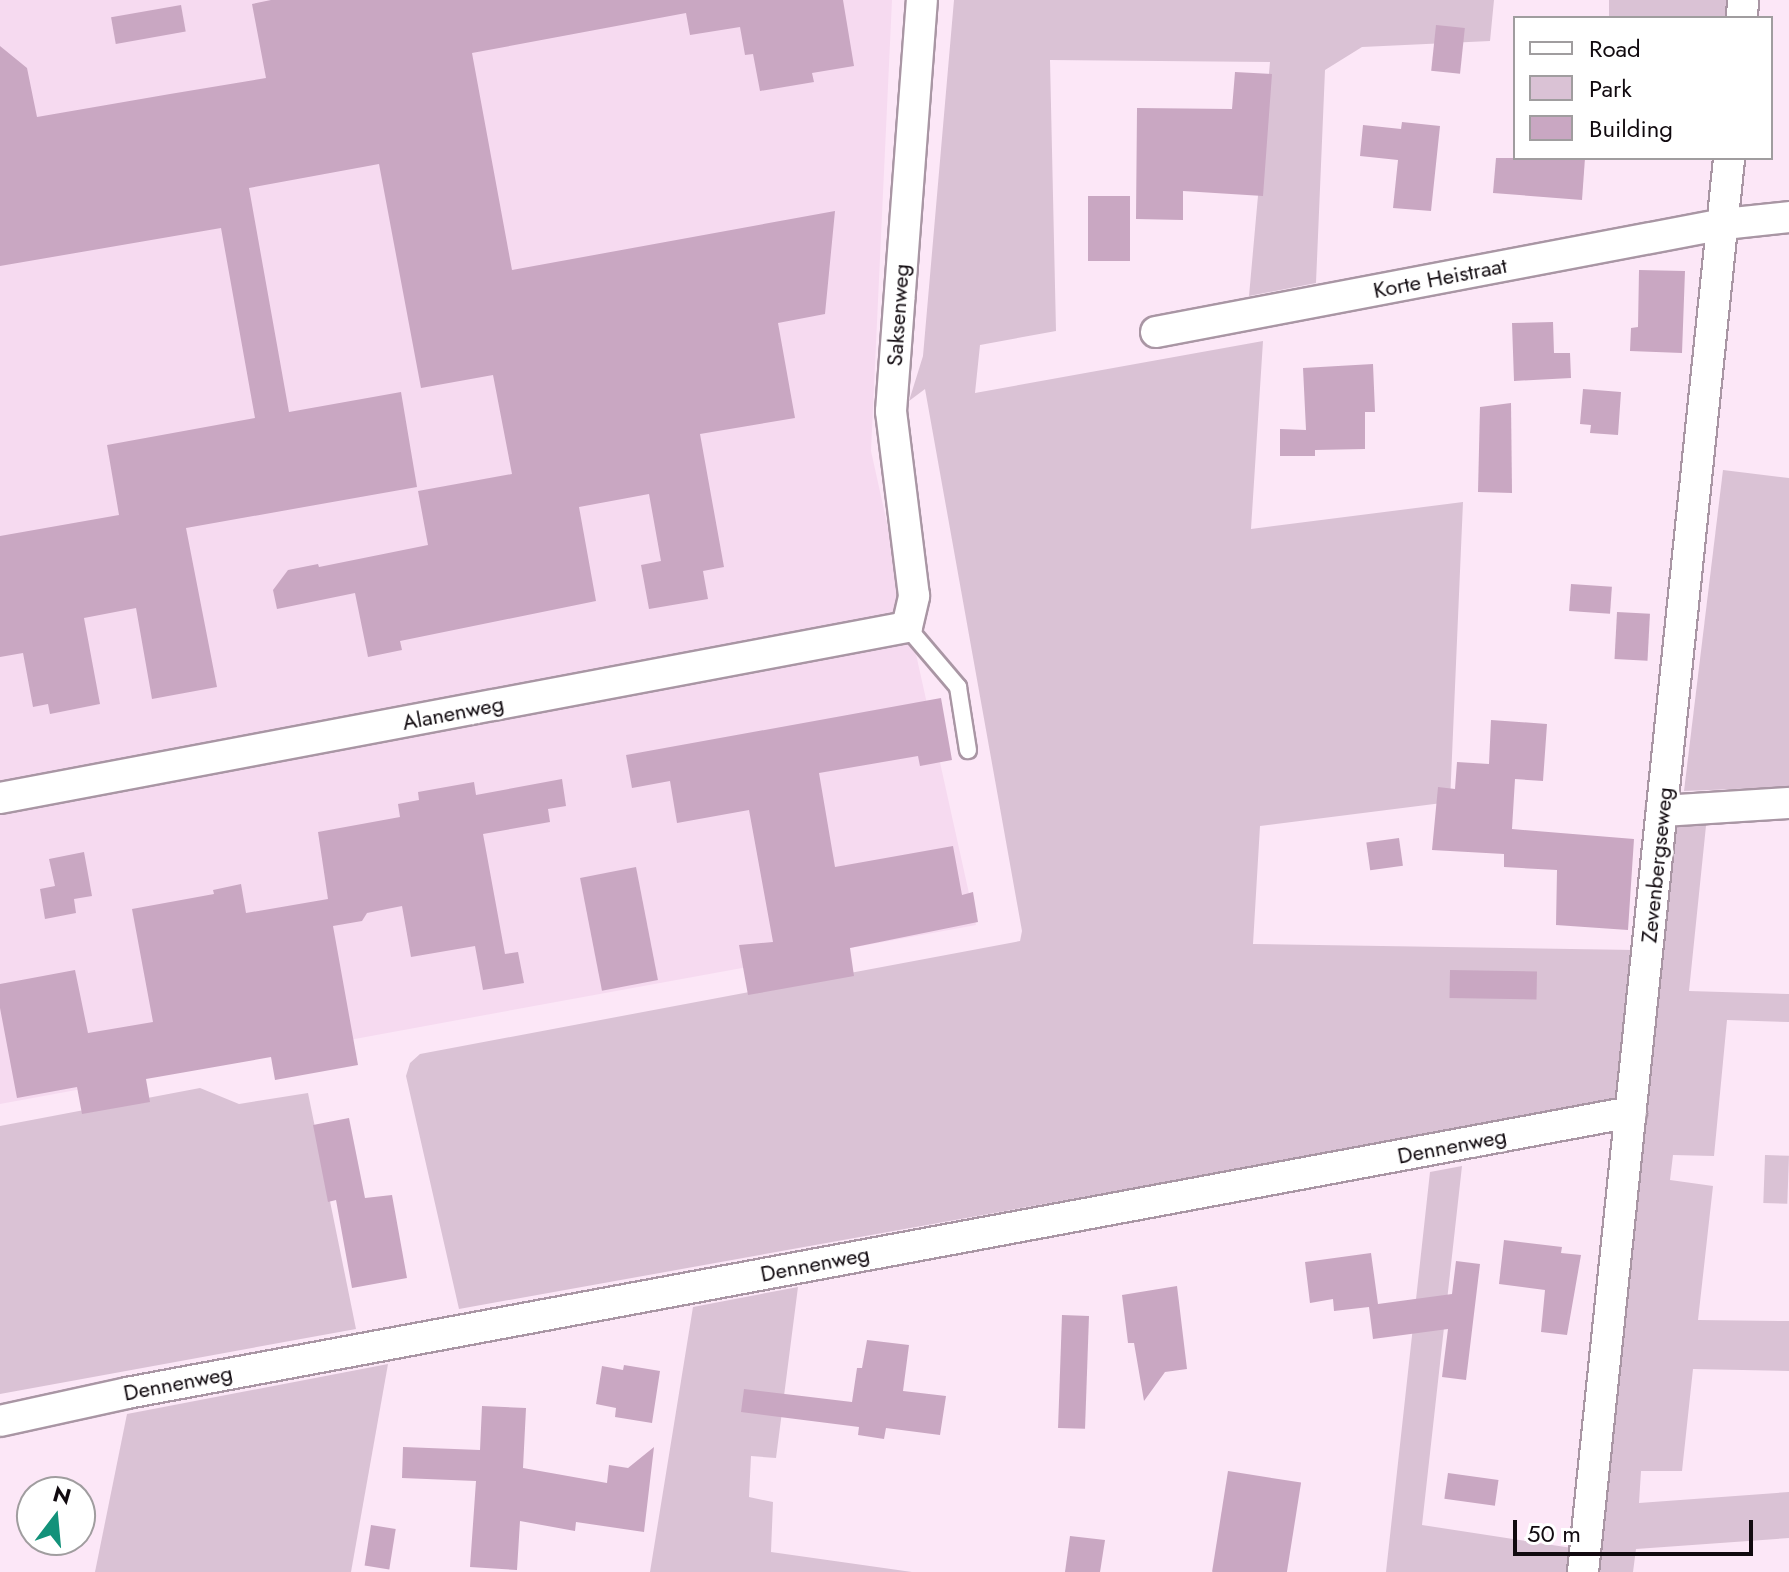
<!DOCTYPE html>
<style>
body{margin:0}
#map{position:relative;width:1789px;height:1572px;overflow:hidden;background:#fce7f7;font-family:Jost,sans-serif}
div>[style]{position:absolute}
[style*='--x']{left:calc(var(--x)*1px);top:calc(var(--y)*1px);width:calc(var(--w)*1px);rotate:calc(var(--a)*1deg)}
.built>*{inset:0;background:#f6daf0}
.green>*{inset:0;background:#dac2d5;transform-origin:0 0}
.building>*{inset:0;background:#c9a7c2;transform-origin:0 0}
.roads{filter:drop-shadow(2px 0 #a996a4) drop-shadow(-2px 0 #a996a4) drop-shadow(0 2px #a996a4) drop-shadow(0 -2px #a996a4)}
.lane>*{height:16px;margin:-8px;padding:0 8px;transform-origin:8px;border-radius:8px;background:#fff}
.street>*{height:30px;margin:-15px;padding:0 15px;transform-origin:15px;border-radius:15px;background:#fff}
span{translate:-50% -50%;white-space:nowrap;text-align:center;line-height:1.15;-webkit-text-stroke:6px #fff;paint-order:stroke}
.street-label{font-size:22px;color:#110a0f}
.legend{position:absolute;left:1513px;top:16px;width:260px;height:144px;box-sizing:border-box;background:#fff;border:2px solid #a09d9f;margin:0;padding:10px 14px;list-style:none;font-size:24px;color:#110a0f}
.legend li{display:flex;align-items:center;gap:16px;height:40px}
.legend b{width:40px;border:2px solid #a09d9f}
.north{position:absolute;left:16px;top:1476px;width:80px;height:80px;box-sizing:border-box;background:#fff;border:2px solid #a09d9f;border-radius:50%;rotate:16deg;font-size:22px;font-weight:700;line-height:32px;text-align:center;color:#110a0f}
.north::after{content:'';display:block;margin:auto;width:28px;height:36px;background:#13927a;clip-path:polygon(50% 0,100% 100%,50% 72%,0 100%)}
.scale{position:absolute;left:1513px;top:1520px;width:240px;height:36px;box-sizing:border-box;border:4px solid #110a0f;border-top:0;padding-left:10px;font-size:24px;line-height:28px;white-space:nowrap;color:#110a0f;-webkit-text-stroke:6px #fff;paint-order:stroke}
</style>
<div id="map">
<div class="built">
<i style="clip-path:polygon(0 0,892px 0,871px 451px,976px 925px,0 1104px)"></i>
</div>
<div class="green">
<i style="clip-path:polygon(954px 0,1494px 0,1490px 41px,1362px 47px,1325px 70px,1316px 283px,1249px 296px,1270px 62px,1050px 60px,1056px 331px,980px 345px,975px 393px,1263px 341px,1251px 529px,1463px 502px,1450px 802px,1260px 826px,1253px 944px,1634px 950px,1618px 1101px,459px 1309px,406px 1076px,410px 1063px,420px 1054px,1020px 941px,1022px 931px,925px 389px,909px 401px,923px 356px)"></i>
<i style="left:1609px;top:0;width:117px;height:18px"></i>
<i style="clip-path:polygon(1723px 470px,1789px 478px,1789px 787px,1684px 791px)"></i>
<i style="clip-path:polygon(1707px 816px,1689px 991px,1789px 994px,1789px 1022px,1727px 1020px,1714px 1156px,1673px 1155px,1670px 1180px,1713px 1186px,1698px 1320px,1789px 1321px,1789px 1371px,1693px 1369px,1682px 1471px,1641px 1471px,1639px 1503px,1789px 1492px,1789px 1538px,1636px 1549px,1633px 1572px,1598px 1572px,1677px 818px)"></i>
<i style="clip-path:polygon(200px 1088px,239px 1104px,308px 1093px,356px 1329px,0 1394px,0 1126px)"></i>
<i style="left:1765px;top:1155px;width:24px;height:48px;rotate:2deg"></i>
<i style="clip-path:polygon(1462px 1166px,1422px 1525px,1572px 1548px,1569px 1572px,1386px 1572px,1430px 1172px)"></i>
<i style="clip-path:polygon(798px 1287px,776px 1458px,751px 1456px,749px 1497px,773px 1502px,771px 1552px,912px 1572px,650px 1572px,693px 1307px)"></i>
<i style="clip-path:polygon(388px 1364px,351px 1572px,95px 1572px,127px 1414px)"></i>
</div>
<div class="building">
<i style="clip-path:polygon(271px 0,843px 0,854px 66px,812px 73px,814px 82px,760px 91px,753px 54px,745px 55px,740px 27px,690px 35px,686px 13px,472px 53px,512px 270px,835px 211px,825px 314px,778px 323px,795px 418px,700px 434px,724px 567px,703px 571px,708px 599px,649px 609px,641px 565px,661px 561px,649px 494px,579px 507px,596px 601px,400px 641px,402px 650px,368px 657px,355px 593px,277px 609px,273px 590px,288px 570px,318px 564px,319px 567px,428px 545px,418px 491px,512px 474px,493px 375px,421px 388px,379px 164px,249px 188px,289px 412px,401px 392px,417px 487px,186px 528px,217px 687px,152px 699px,136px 608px,84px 618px,100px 704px,50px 714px,48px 704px,33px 707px,23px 653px,0 657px,0 536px,119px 515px,107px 445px,255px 418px,221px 228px,0 266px,0 46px,27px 68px,37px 117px,170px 94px,266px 78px,252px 4px)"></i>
<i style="left:181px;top:5px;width:27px;height:71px;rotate:80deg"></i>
<i style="left:1436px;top:25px;width:29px;height:46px;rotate:6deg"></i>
<i style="clip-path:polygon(1235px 72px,1272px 74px,1263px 196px,1183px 191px,1183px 220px,1136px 219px,1137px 108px,1232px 109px)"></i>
<i style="clip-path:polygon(1402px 122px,1440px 126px,1431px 211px,1393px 208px,1398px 160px,1360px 156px,1363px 125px,1401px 129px)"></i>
<i style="clip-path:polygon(1496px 158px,1585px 158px,1582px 200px,1493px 193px)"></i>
<i style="left:1088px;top:196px;width:42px;height:65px"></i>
<i style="clip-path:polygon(1639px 270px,1685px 271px,1682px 353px,1630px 351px,1631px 328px,1638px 327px)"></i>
<i style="clip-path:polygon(1553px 322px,1554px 353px,1570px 353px,1571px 378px,1514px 381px,1512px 323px)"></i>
<i style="clip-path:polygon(1373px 364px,1375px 412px,1365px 412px,1365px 449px,1315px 450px,1315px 456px,1280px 456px,1280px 429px,1306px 430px,1303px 368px)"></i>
<i style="clip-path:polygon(1583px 389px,1621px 392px,1618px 435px,1590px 433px,1591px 425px,1580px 424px)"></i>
<i style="clip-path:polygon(1511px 403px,1512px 493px,1478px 492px,1480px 407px)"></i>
<i style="left:1571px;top:584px;width:41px;height:27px;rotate:4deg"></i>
<i style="left:1617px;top:612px;width:33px;height:47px;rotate:3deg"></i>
<i style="clip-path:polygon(941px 698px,952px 760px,920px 766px,918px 756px,819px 773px,835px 867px,953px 846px,962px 895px,973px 892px,978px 922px,850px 948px,854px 976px,748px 995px,739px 945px,773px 942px,749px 810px,677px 823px,670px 781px,632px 788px,626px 755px)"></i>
<i style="clip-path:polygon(1491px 720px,1547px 724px,1543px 781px,1515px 779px,1512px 829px,1634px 839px,1628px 930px,1556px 925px,1557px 870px,1504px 867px,1504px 854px,1432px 850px,1438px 787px,1455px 789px,1457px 762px,1489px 764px)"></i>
<i style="clip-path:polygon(562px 779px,566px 806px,548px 809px,550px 822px,483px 834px,505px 954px,518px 952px,524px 983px,483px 990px,475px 946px,411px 957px,402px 906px,367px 913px,362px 921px,333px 926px,358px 1065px,275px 1080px,271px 1057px,146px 1079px,150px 1102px,82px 1114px,77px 1087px,17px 1098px,0 1008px,0 984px,75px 970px,88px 1033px,153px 1022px,132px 909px,214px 894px,213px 890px,241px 884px,246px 913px,328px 899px,318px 832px,400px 817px,398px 804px,419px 800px,418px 792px,474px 782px,476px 795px)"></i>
<i style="left:1399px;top:838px;width:28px;height:33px;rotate:82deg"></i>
<i style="clip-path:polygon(84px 852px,92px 896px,74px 899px,76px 913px,45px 919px,40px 889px,55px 886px,49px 859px)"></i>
<i style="left:636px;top:867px;width:115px;height:57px;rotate:79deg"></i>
<i style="left:1450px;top:970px;width:87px;height:28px;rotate:1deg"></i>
<i style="clip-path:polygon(349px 1118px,365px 1198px,392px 1195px,407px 1278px,352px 1288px,336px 1200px,328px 1202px,313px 1125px)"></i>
<i style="clip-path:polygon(1504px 1240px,1562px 1247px,1561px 1253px,1581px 1255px,1567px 1335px,1541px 1332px,1545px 1290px,1499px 1284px)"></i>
<i style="clip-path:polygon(1371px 1253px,1378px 1304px,1452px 1294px,1456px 1261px,1480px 1264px,1466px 1380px,1442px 1377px,1448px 1329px,1373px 1339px,1369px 1307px,1334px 1311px,1333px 1299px,1310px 1303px,1305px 1262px)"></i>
<i style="clip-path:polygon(1177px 1286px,1187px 1369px,1165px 1372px,1144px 1401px,1134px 1343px,1128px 1343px,1122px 1295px)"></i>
<i style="left:1062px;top:1315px;width:27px;height:113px;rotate:2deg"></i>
<i style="clip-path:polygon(867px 1340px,909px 1345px,903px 1391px,946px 1396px,940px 1435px,886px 1428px,884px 1439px,858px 1435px,859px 1427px,741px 1412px,744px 1389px,852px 1402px,857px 1368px,862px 1368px)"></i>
<i style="clip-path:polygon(624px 1365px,660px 1371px,652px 1423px,615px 1417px,616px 1408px,596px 1404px,602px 1366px,623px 1370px)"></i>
<i style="clip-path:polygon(482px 1406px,526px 1408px,523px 1468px,607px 1483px,609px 1465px,628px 1468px,654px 1447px,644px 1532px,576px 1522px,575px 1531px,520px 1521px,517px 1570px,470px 1567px,476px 1481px,402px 1478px,403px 1447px,480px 1450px)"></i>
<i style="left:1228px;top:1471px;width:74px;height:102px;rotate:9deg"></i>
<i style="left:1448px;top:1473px;width:51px;height:26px;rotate:8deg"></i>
<i style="left:371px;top:1525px;width:25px;height:41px;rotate:9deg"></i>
<i style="clip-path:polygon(1070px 1536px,1105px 1540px,1100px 1572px,1065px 1572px)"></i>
</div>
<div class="roads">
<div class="lane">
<i style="--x:907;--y:627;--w:79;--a:49.6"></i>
<i style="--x:958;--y:687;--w:64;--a:81"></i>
</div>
<div class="street">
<i style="--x:1742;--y:18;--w:18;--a:-87"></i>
<i style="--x:1156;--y:332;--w:578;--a:-10.77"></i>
<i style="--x:1724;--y:224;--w:65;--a:-6.1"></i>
<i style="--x:0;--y:798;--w:923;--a:-10.68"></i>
<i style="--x:907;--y:627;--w:32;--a:-77"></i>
<i style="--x:914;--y:596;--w:186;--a:-97.1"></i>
<i style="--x:891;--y:411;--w:412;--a:-85.7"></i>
<i style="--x:1662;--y:811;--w:127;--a:-3.6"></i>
<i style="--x:0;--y:1421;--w:130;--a:-12.4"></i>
<i style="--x:127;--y:1393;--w:1530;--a:-10.58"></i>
<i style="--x:1583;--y:1572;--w:1422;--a:-84.1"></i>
</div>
</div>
<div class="street-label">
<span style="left:1440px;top:278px;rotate:-11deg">Korte Heistraat</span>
<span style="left:898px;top:315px;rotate:-86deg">Saksenweg</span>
<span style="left:453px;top:713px;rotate:-11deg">Alanenweg</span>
<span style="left:1657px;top:865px;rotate:-84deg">Zevenbergseweg</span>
<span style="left:1452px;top:1146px;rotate:-11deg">Dennenweg</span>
<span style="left:815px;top:1264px;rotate:-11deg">Dennenweg</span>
<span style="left:178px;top:1383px;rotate:-11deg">Dennenweg</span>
</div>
<ul class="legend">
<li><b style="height:10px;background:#fff"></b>Road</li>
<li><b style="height:22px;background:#dac2d5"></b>Park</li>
<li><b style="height:22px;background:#c9a7c2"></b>Building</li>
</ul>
<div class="north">N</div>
<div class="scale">50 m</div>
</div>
